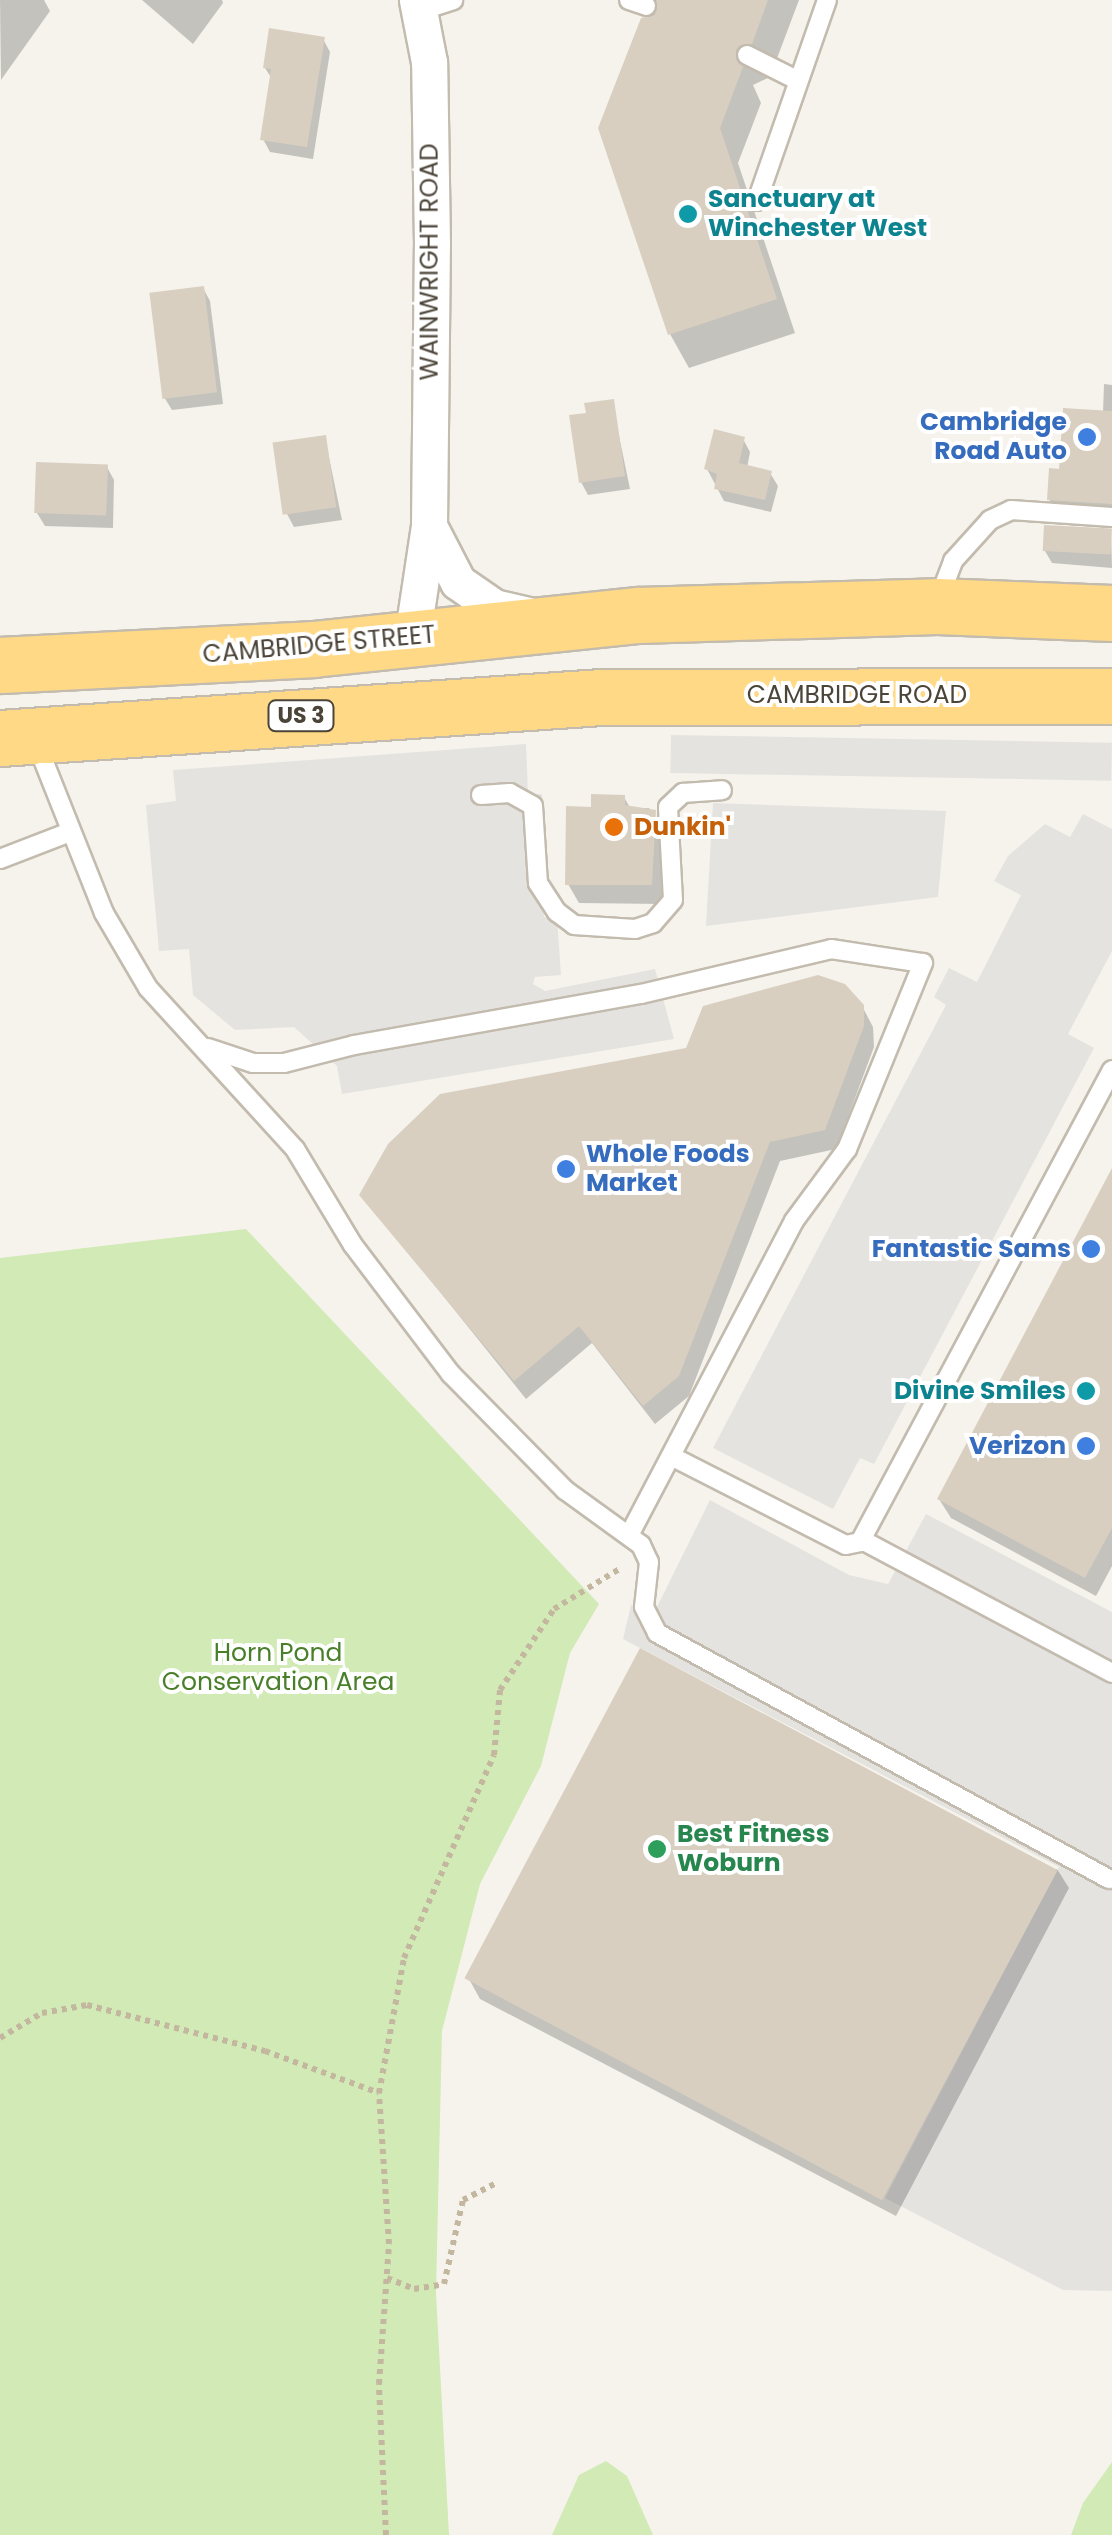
<!DOCTYPE html>
<style>
body{margin:0}
#map{position:relative;width:1112px;height:2535px;overflow:hidden;background:#f6f3ec;font-family:Poppins,sans-serif}
div>[style]{position:absolute}
[style*='--x']{left:calc(var(--x)*1px);top:calc(var(--y)*1px);width:calc(var(--w)*1px);rotate:calc(var(--a)*1deg)}
.green>*{inset:0;background:#d2eab5}
.parking>*{inset:0;background:#e5e3e0;transform-origin:0 0}
.shadow>*{inset:0;background:#0003}
.building>*{inset:0;background:#d8cfc1;transform-origin:0 0}
.path>*{height:6px;margin-top:-3px;transform-origin:0;background:repeating-linear-gradient(90deg,#c4b79f 0 5px,transparent 0 10px)}
.roads{filter:drop-shadow(2px 0 #c2bbae) drop-shadow(-2px 0 #c2bbae) drop-shadow(0 2px #c2bbae) drop-shadow(0 -2px #c2bbae)}
.service>*{height:18px;margin:-9px;padding:0 9px;transform-origin:9px;border-radius:9px;background:#fff}
.minor>*{height:35px;margin:-17.5px;padding:0 17.5px;transform-origin:17.5px;border-radius:17.5px;background:#fff}
.trunk>*{height:55px;margin:-27.5px;padding:0 27.5px;transform-origin:27.5px;border-radius:27.5px;background:#ffd985}
.dots>*{width:28px;height:28px;translate:-50% -50%;box-sizing:border-box;border:5px solid #fff;border-radius:50%}
span{translate:-50% -50%;white-space:nowrap;text-align:center;line-height:1.15;-webkit-text-stroke:8px #fff;paint-order:stroke}
.shield-label span{padding:2px 8px;background:#fff;border:2px solid;border-radius:8px;-webkit-text-stroke-width:0}
.shield-label{font-size:22px;color:#4b4439;font-weight:700}
.culture-label{font-size:25px;color:#0d838f;font-weight:700}
.left{translate:0 -50%;text-align:left}
.right{translate:-100% -50%;text-align:right}
.street-label{font-size:25px;color:#4b4439}
.shop-label{font-size:25px;color:#366cbe;font-weight:700}
.food-label{font-size:25px;color:#c56008;font-weight:700}
.park-label{font-size:25px;color:#4a7f2a}
.leisure-label{font-size:25px;color:#27864d;font-weight:700}
</style>
<div id="map">
<div class="green">
<i style="clip-path:polygon(246px 1229px,599px 1604px,570px 1653px,541px 1766px,480px 1884px,442px 2031px,436px 2293px,449px 2535px,0 2535px,0 1258px)"></i>
<i style="clip-path:polygon(606px 2461px,627px 2476px,653px 2535px,552px 2535px,579px 2475px)"></i>
<i style="clip-path:polygon(1112px 2462px,1112px 2535px,1071px 2535px,1083px 2503px)"></i>
</div>
<div class="parking">
<i style="left:671px;top:735px;width:441px;height:38px;rotate:1deg"></i>
<i style="clip-path:polygon(526px 744px,528px 795px,542px 794px,544px 917px,557px 917px,561px 975px,535px 977px,533px 984px,545px 991px,655px 969px,674px 1039px,342px 1094px,337px 1066px,294px 1027px,235px 1030px,193px 995px,189px 949px,159px 951px,146px 805px,176px 801px,173px 770px)"></i>
<i style="clip-path:polygon(713px 803px,946px 811px,938px 897px,706px 926px)"></i>
<i style="clip-path:polygon(1083px 814px,1112px 829px,1112px 951px,1068px 1034px,1094px 1048px,874px 1464px,860px 1458px,833px 1509px,713px 1448px,946px 1005px,934px 997px,949px 968px,977px 982px,1021px 895px,994px 881px,1008px 856px,1045px 824px,1070px 837px)"></i>
<i style="clip-path:polygon(710px 1500px,849px 1575px,888px 1584px,926px 1514px,1112px 1612px,1112px 2291px,1063px 2290px,885px 2198px,1059px 1867px,623px 1639px,631px 1605px,657px 1607px)"></i>
</div>
<div class="shadow">
<i style="clip-path:polygon(0 0,44px 0,50px 11px,1px 80px)"></i>
<i style="clip-path:polygon(142px 0,222px 0,223px 3px,193px 44px)"></i>
<i style="clip-path:polygon(656px 0,799px 0,770px 77px,753px 85px,761px 103px,738px 163px,795px 333px,689px 368px,670px 334px,643px 19px,661px 10px)"></i>
<i style="clip-path:polygon(323px 39px,330px 52px,313px 159px,270px 152px,263px 139px,272px 79px,265px 68px)"></i>
<i style="clip-path:polygon(203px 288px,210px 301px,223px 404px,172px 410px,164px 397px)"></i>
<i style="clip-path:polygon(1104px 384px,1112px 385px,1112px 523px,1061px 519px,1049px 499px,1103px 413px)"></i>
<i style="clip-path:polygon(612px 402px,630px 489px,588px 495px,581px 482px,588px 415px)"></i>
<i style="clip-path:polygon(325px 438px,342px 520px,294px 527px,287px 514px)"></i>
<i style="clip-path:polygon(743px 439px,750px 452px,747px 468px,770px 473px,778px 486px,771px 512px,724px 501px,707px 469px)"></i>
<i style="clip-path:polygon(107px 467px,114px 480px,113px 528px,45px 526px,37px 513px)"></i>
<i style="clip-path:polygon(1111px 532px,1112px 568px,1052px 563px,1045px 551px)"></i>
<i style="clip-path:polygon(624px 797px,630px 808px,649px 808px,661px 828px,667px 865px,662px 904px,579px 903px,568px 884px,593px 809px)"></i>
<i style="clip-path:polygon(862px 1006px,873px 1027px,874px 1047px,836px 1149px,780px 1161px,689px 1396px,655px 1424px,592px 1343px,526px 1399px,362px 1195px,688px 1050px)"></i>
<i style="clip-path:polygon(1112px 1173px,1112px 1566px,1096px 1596px,951px 1518px,939px 1499px)"></i>
<i style="clip-path:polygon(1057px 1869px,1069px 1888px,896px 2216px,480px 1999px,469px 1979px)"></i>
</div>
<div class="building">
<i style="clip-path:polygon(657px 0,768px 0,752px 44px,736px 50px,743px 67px,720px 128px,777px 299px,668px 335px,598px 128px,641px 18px,655px 15px)"></i>
<i style="clip-path:polygon(269px 28px,325px 37px,307px 147px,260px 140px,271px 69px,263px 68px)"></i>
<i style="left:204px;top:286px;width:107px;height:55px;rotate:83deg"></i>
<i style="clip-path:polygon(614px 399px,625px 476px,579px 483px,569px 415px,586px 413px,584px 403px)"></i>
<i style="clip-path:polygon(1063px 408px,1112px 411px,1112px 504px,1047px 500px,1049px 468px,1059px 469px)"></i>
<i style="clip-path:polygon(714px 429px,745px 437px,739px 463px,772px 471px,765px 500px,714px 489px,717px 474px,704px 469px)"></i>
<i style="left:326px;top:435px;width:73px;height:54px;rotate:82deg"></i>
<i style="left:36px;top:462px;width:72px;height:51px;rotate:2deg"></i>
<i style="left:1044px;top:525px;width:68px;height:26px;rotate:3deg"></i>
<i style="clip-path:polygon(591px 794px,625px 795px,625px 805px,656px 810px,652px 885px,565px 885px,566px 806px,591px 807px)"></i>
<i style="clip-path:polygon(818px 975px,845px 984px,864px 1005px,864px 1026px,825px 1130px,770px 1142px,679px 1376px,643px 1406px,579px 1326px,514px 1381px,359px 1195px,388px 1144px,440px 1094px,686px 1048px,703px 1006px)"></i>
<i style="clip-path:polygon(1112px 1168px,1112px 1528px,1085px 1578px,937px 1499px)"></i>
<i style="left:640px;top:1648px;width:473px;height:374px;rotate:28deg"></i>
</div>
<div class="path">
<i style="--x:0;--y:2038;--w:49;--a:-30.8"></i>
<i style="--x:42;--y:2013;--w:46;--a:-10.1"></i>
<i style="--x:87;--y:2005;--w:184;--a:14.5"></i>
<i style="--x:265;--y:2051;--w:121;--a:20.2"></i>
<i style="--x:387;--y:2278;--w:29;--a:22"></i>
<i style="--x:414;--y:2289;--w:30;--a:-9"></i>
<i style="--x:444;--y:2284;--w:86;--a:-77.3"></i>
<i style="--x:463;--y:2200;--w:36;--a:-27"></i>
<i style="--x:386;--y:2535;--w:151;--a:-92.7"></i>
<i style="--x:379;--y:2384;--w:140;--a:-85.9"></i>
<i style="--x:389;--y:2244;--w:151;--a:-93.8"></i>
<i style="--x:379;--y:2093;--w:137;--a:-79.5"></i>
<i style="--x:404;--y:1958;--w:222;--a:-66.1"></i>
<i style="--x:494;--y:1755;--w:65;--a:-84.7"></i>
<i style="--x:500;--y:1690;--w:97;--a:-56.3"></i>
<i style="--x:554;--y:1609;--w:79;--a:-31.5"></i>
</div>
<div class="roads">
<div class="service">
<i style="--x:629;--y:0;--w:18;--a:19"></i>
<i style="--x:420;--y:11;--w:35;--a:-18"></i>
<i style="--x:747;--y:55;--w:54;--a:26.6"></i>
<i style="--x:757;--y:201;--w:213;--a:-70.8"></i>
<i style="--x:939;--y:598;--w:40;--a:-69"></i>
<i style="--x:953;--y:561;--w:55;--a:-47.9"></i>
<i style="--x:990;--y:520;--w:23;--a:-25"></i>
<i style="--x:1011;--y:510;--w:101;--a:4"></i>
<i style="--x:36;--y:742;--w:184;--a:68.3"></i>
<i style="--x:104;--y:913;--w:87;--a:59.6"></i>
<i style="--x:148;--y:988;--w:218;--a:47.6"></i>
<i style="--x:295;--y:1149;--w:112;--a:58.9"></i>
<i style="--x:353;--y:1245;--w:162;--a:52.8"></i>
<i style="--x:451;--y:1374;--w:163;--a:45.5"></i>
<i style="--x:565;--y:1490;--w:94;--a:35.9"></i>
<i style="--x:641;--y:1545;--w:19;--a:65"></i>
<i style="--x:649;--y:1562;--w:45;--a:96.3"></i>
<i style="--x:644;--y:1607;--w:29;--a:63"></i>
<i style="--x:657;--y:1633;--w:515;--a:28.56"></i>
<i style="--x:481;--y:795;--w:29;--a:-4"></i>
<i style="--x:510;--y:793;--w:26;--a:29"></i>
<i style="--x:533;--y:806;--w:77;--a:86.3"></i>
<i style="--x:538;--y:883;--w:35;--a:57"></i>
<i style="--x:557;--y:912;--w:21;--a:37"></i>
<i style="--x:574;--y:925;--w:61;--a:3.8"></i>
<i style="--x:635;--y:929;--w:19;--a:-18"></i>
<i style="--x:653;--y:923;--w:30;--a:-49"></i>
<i style="--x:673;--y:900;--w:93;--a:-93.1"></i>
<i style="--x:668;--y:807;--w:21;--a:-43"></i>
<i style="--x:683;--y:793;--w:39;--a:-4"></i>
<i style="--x:0;--y:859;--w:75;--a:-21.1"></i>
<i style="--x:208;--y:1048;--w:47;--a:18.4"></i>
<i style="--x:253;--y:1063;--w:31;--a:0"></i>
<i style="--x:284;--y:1063;--w:72;--a:-14.4"></i>
<i style="--x:354;--y:1045;--w:291;--a:-10.1"></i>
<i style="--x:641;--y:994;--w:195;--a:-13.3"></i>
<i style="--x:831;--y:949;--w:93;--a:8.7"></i>
<i style="--x:923;--y:963;--w:201;--a:112.2"></i>
<i style="--x:847;--y:1149;--w:89;--a:126.4"></i>
<i style="--x:794;--y:1221;--w:355;--a:117.7"></i>
<i style="--x:671;--y:1456;--w:196;--a:27"></i>
<i style="--x:846;--y:1545;--w:14;--a:-12"></i>
<i style="--x:860;--y:1542;--w:535;--a:-61.9"></i>
<i style="--x:862;--y:1540;--w:283;--a:28"></i>
</div>
<div class="minor">
<i style="--x:429;--y:526;--w:63;--a:62.6"></i>
<i style="--x:458;--y:582;--w:44;--a:34.8"></i>
<i style="--x:494;--y:607;--w:40;--a:13"></i>
<i style="--x:412;--y:638;--w:114;--a:-81.4"></i>
<i style="--x:429;--y:525;--w:281;--a:-89.4"></i>
<i style="--x:432;--y:244;--w:182;--a:-90.9"></i>
<i style="--x:429;--y:62;--w:63;--a:-101"></i>
</div>
<div class="trunk">
<i style="--x:0;--y:665;--w:313;--a:-2.9"></i>
<i style="--x:313;--y:649;--w:327;--a:-6"></i>
<i style="--x:638;--y:615;--w:299;--a:-1.7"></i>
<i style="--x:937;--y:606;--w:175;--a:2.3"></i>
<i style="--x:0;--y:738;--w:603;--a:-3.9"></i>
<i style="--x:602;--y:697;--w:510;--a:-0.11"></i>
</div>
</div>
<div class="dots">
<i style="left:688px;top:214px;background:#0f9aa8"></i>
<i style="left:1087px;top:437px;background:#3f7fe0"></i>
<i style="left:614px;top:827px;background:#e8710a"></i>
<i style="left:566px;top:1169px;background:#3f7fe0"></i>
<i style="left:1091px;top:1249px;background:#3f7fe0"></i>
<i style="left:1086px;top:1391px;background:#0f9aa8"></i>
<i style="left:1086px;top:1446px;background:#3f7fe0"></i>
<i style="left:657px;top:1849px;background:#2e9e5b"></i>
</div>
<div class="shield-label">
<span style="left:301px;top:716px">US 3</span>
</div>
<div class="culture-label">
<span class="left" style="left:708px;top:214px">Sanctuary at<br>Winchester West</span>
<span class="right" style="left:1066px;top:1391px">Divine Smiles</span>
</div>
<div class="street-label">
<span style="left:430px;top:262px;rotate:-90deg">WAINWRIGHT ROAD</span>
<span style="left:319px;top:645px;rotate:-5deg">CAMBRIDGE STREET</span>
<span style="left:857px;top:695px">CAMBRIDGE ROAD</span>
</div>
<div class="shop-label">
<span class="right" style="left:1067px;top:437px">Cambridge<br>Road Auto</span>
<span class="left" style="left:586px;top:1169px">Whole Foods<br>Market</span>
<span class="right" style="left:1071px;top:1249px">Fantastic Sams</span>
<span class="right" style="left:1066px;top:1446px">Verizon</span>
</div>
<div class="food-label">
<span class="left" style="left:634px;top:827px">Dunkin'</span>
</div>
<div class="park-label">
<span style="left:278px;top:1668px">Horn Pond<br>Conservation Area</span>
</div>
<div class="leisure-label">
<span class="left" style="left:677px;top:1849px">Best Fitness<br>Woburn</span>
</div>
</div>
